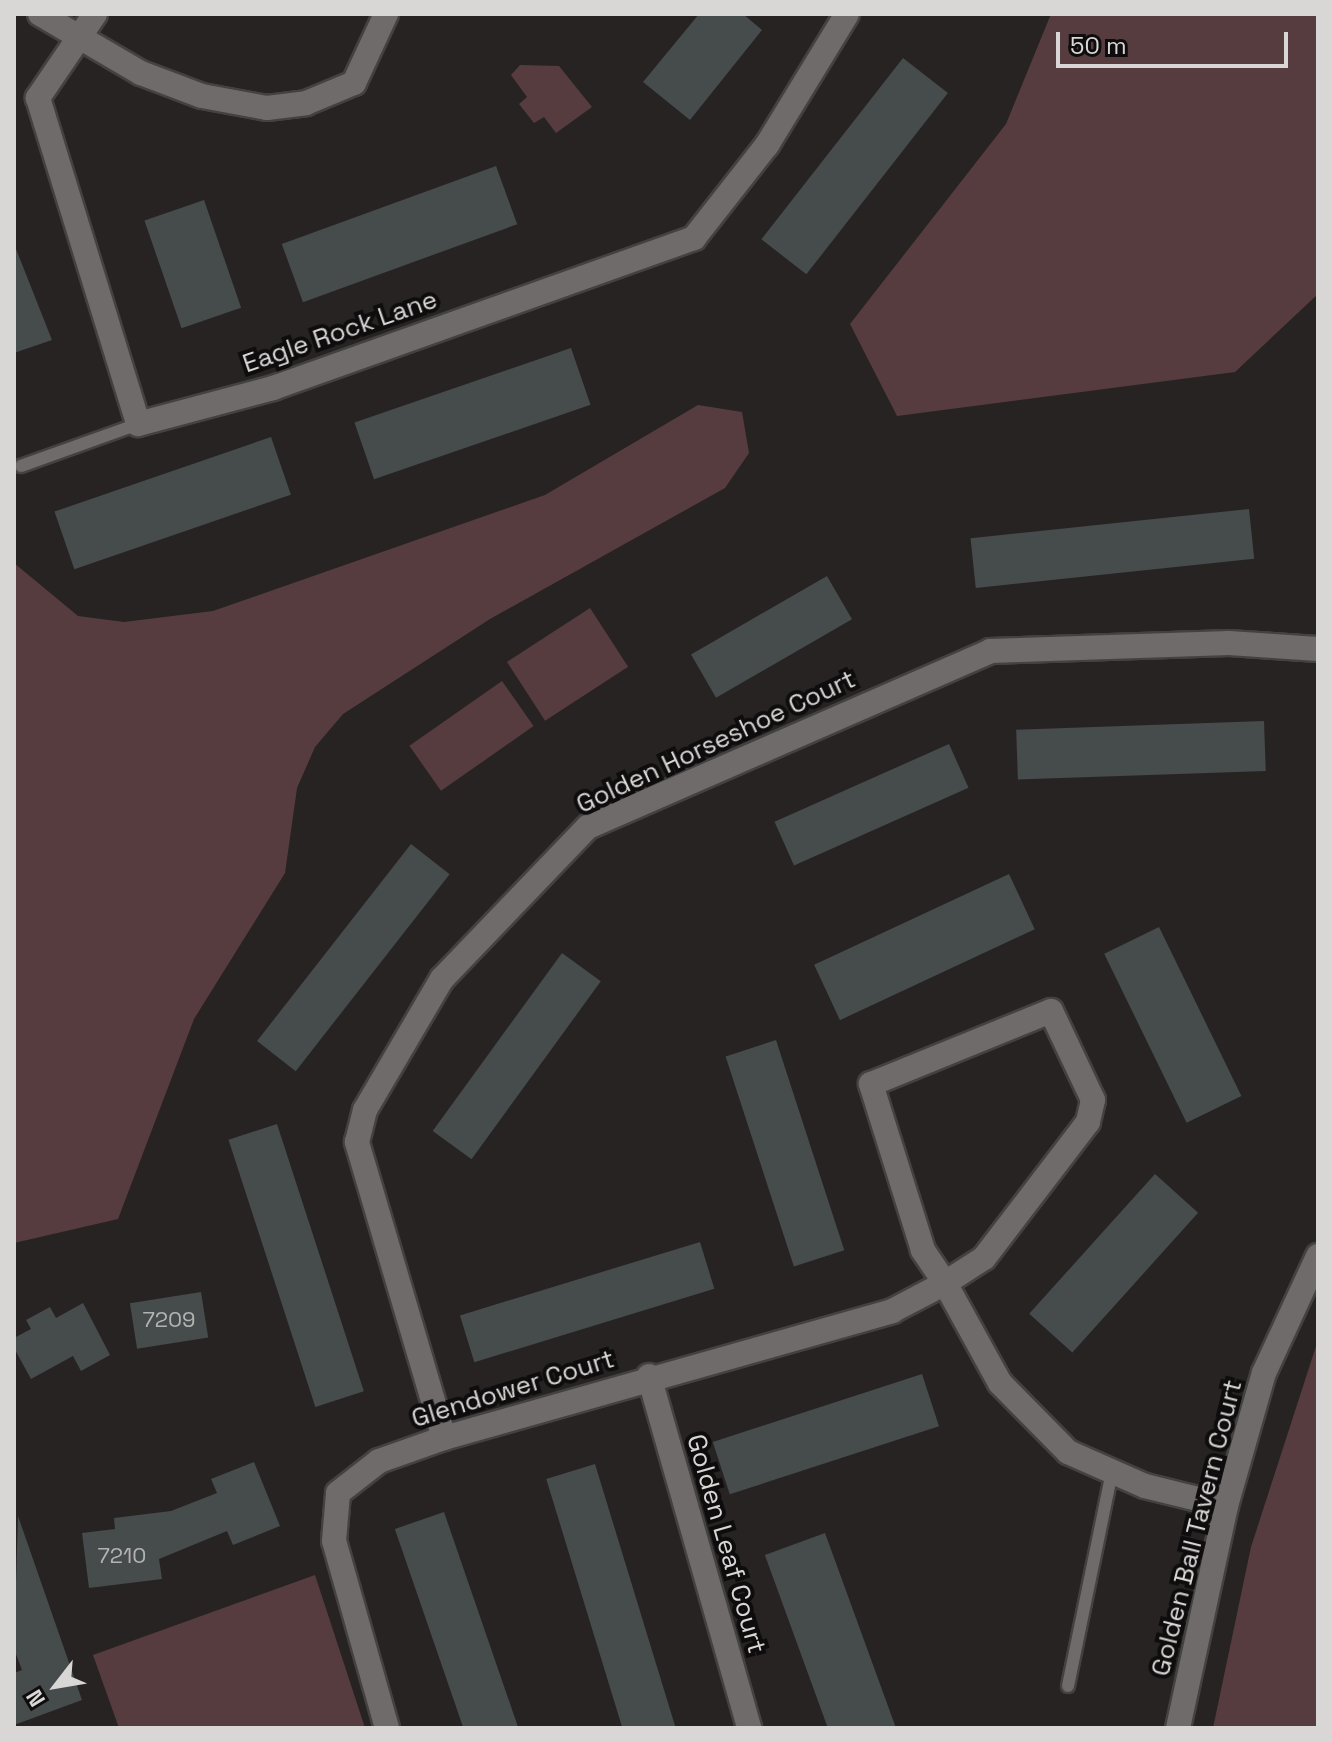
<!DOCTYPE html>
<style>
body{margin:0}
#map{position:relative;width:1332px;height:1742px;overflow:hidden;background:#272323;font-family:"Space Grotesk",sans-serif}
div>[style]{position:absolute}
[style*='--x']{left:calc(var(--x)*1px);top:calc(var(--y)*1px);width:calc(var(--w)*1px);rotate:calc(var(--a)*1deg)}
.green>*{inset:0;background:#573c3f;transform-origin:0 0}
.building>*{inset:0;background:#464b4b;transform-origin:0 0}
.roads{filter:drop-shadow(2px 0 #444141) drop-shadow(-2px 0 #444141) drop-shadow(0 2px #444141) drop-shadow(0 -2px #444141)}
.lane>*{height:12px;margin:-6px;padding:0 6px;transform-origin:6px;border-radius:6px;background:#706b6b}
.street>*{height:24px;margin:-12px;padding:0 12px;transform-origin:12px;border-radius:12px;background:#706b6b}
span{translate:-50% -50%;white-space:nowrap;text-align:center;line-height:1.15;-webkit-text-stroke:8px #0e0c0d;paint-order:stroke}
.number-label{font-size:22px;color:#b4b3b3}
.number-label span{-webkit-text-stroke-width:0}
.street-label{font-size:26px;color:#d9d6d6}
.frame{position:absolute;inset:0;border:16px solid #d9d6d6;pointer-events:none}
.north{position:absolute;left:16px;top:1646px;width:80px;height:80px;-webkit-text-stroke:6px #0e0c0d;paint-order:stroke;rotate:239deg;font-size:22px;font-weight:700;line-height:32px;text-align:center;color:#d9d6d6}
.north::after{content:'';display:block;margin:auto;width:28px;height:36px;background:#d9d6d6;clip-path:polygon(50% 0,100% 100%,50% 72%,0 100%)}
.scale{position:absolute;left:1056px;top:32px;width:232px;height:36px;box-sizing:border-box;border:4px solid #d9d6d6;border-top:0;padding-left:10px;font-size:24px;line-height:28px;white-space:nowrap;color:#d9d6d6;-webkit-text-stroke:6px #0e0c0d;paint-order:stroke}
</style>
<div id="map">
<div class="green">
<i style="clip-path:polygon(1051px 14px,1318px 14px,1318px 294px,1235px 372px,897px 416px,850px 324px,1006px 124px)"></i>
<i style="clip-path:polygon(520px 65px,559px 66px,592px 107px,556px 133px,544px 117px,534px 123px,519px 104px,527px 97px,511px 75px)"></i>
<i style="clip-path:polygon(698px 405px,742px 412px,749px 453px,725px 488px,490px 619px,343px 714px,315px 747px,297px 788px,285px 873px,194px 1019px,118px 1219px,14px 1243px,14px 563px,78px 616px,124px 622px,213px 611px,545px 495px)"></i>
<i style="left:590px;top:608px;width:70px;height:99px;rotate:57deg"></i>
<i style="left:502px;top:681px;width:55px;height:113px;rotate:55deg"></i>
<i style="clip-path:polygon(1318px 1340px,1318px 1728px,1213px 1728px,1251px 1547px)"></i>
<i style="clip-path:polygon(315px 1575px,365px 1728px,119px 1728px,93px 1655px)"></i>
</div>
<div class="building">
<i style="clip-path:polygon(699px 14px,743px 14px,762px 30px,690px 120px,643px 82px)"></i>
<i style="left:903px;top:58px;width:57px;height:230px;rotate:38deg"></i>
<i style="left:496px;top:166px;width:62px;height:228px;rotate:70deg"></i>
<i style="left:204px;top:200px;width:114px;height:63px;rotate:71deg"></i>
<i style="clip-path:polygon(14px 244px,52px 340px,14px 353px)"></i>
<i style="left:571px;top:348px;width:60px;height:229px;rotate:71deg"></i>
<i style="left:271px;top:437px;width:61px;height:229px;rotate:71deg"></i>
<i style="left:1249px;top:509px;width:50px;height:280px;rotate:84deg"></i>
<i style="left:827px;top:576px;width:50px;height:157px;rotate:60deg"></i>
<i style="left:1264px;top:721px;width:50px;height:248px;rotate:88deg"></i>
<i style="left:949px;top:744px;width:48px;height:191px;rotate:66deg"></i>
<i style="left:411px;top:844px;width:49px;height:250px;rotate:38deg"></i>
<i style="left:1009px;top:874px;width:61px;height:215px;rotate:65deg"></i>
<i style="left:1159px;top:927px;width:188px;height:61px;rotate:64deg"></i>
<i style="left:562px;top:953px;width:48px;height:220px;rotate:36deg"></i>
<i style="left:776px;top:1040px;width:221px;height:53px;rotate:72deg"></i>
<i style="left:277px;top:1124px;width:281px;height:51px;rotate:72deg"></i>
<i style="left:1155px;top:1174px;width:58px;height:188px;rotate:42deg"></i>
<i style="left:700px;top:1242px;width:49px;height:251px;rotate:73deg"></i>
<i style="left:201px;top:1292px;width:46px;height:72px;rotate:81deg"></i>
<i style="clip-path:polygon(83px 1303px,110px 1355px,81px 1371px,73px 1356px,31px 1379px,14px 1348px,14px 1338px,31px 1329px,26px 1320px,50px 1307px,56px 1318px)"></i>
<i style="left:922px;top:1374px;width:55px;height:220px;rotate:72deg"></i>
<i style="clip-path:polygon(254px 1462px,280px 1526px,233px 1545px,227px 1531px,159px 1559px,162px 1579px,89px 1588px,82px 1533px,115px 1529px,114px 1518px,171px 1511px,217px 1493px,211px 1479px)"></i>
<i style="left:595px;top:1464px;width:276px;height:51px;rotate:73deg"></i>
<i style="left:444px;top:1512px;width:229px;height:52px;rotate:71deg"></i>
<i style="clip-path:polygon(18px 1516px,82px 1700px,14px 1725px,14px 1673px,22px 1670px,14px 1649px)"></i>
<i style="left:825px;top:1533px;width:207px;height:64px;rotate:70deg"></i>
</div>
<div class="roads">
<div class="lane">
<i style="--x:21;--y:466;--w:124;--a:-19.7"></i>
<i style="--x:1068;--y:1686;--w:219;--a:-78.4"></i>
</div>
<div class="street">
<i style="--x:40;--y:14;--w:117;--a:30.3"></i>
<i style="--x:141;--y:73;--w:65;--a:20.7"></i>
<i style="--x:202;--y:96;--w:66;--a:10.5"></i>
<i style="--x:267;--y:108;--w:39;--a:-7"></i>
<i style="--x:306;--y:103;--w:52;--a:-22.6"></i>
<i style="--x:354;--y:83;--w:76;--a:-65.1"></i>
<i style="--x:95;--y:14;--w:102;--a:124.2"></i>
<i style="--x:38;--y:98;--w:341;--a:72.9"></i>
<i style="--x:138;--y:424;--w:140;--a:-14.9"></i>
<i style="--x:273;--y:388;--w:447;--a:-19.6"></i>
<i style="--x:694;--y:238;--w:118;--a:-51.9"></i>
<i style="--x:767;--y:145;--w:153;--a:-58.6"></i>
<i style="--x:1051;--y:1011;--w:98;--a:64.7"></i>
<i style="--x:1093;--y:1100;--w:23;--a:103"></i>
<i style="--x:1088;--y:1122;--w:171;--a:127.4"></i>
<i style="--x:984;--y:1258;--w:46;--a:147.3"></i>
<i style="--x:945;--y:1283;--w:40;--a:-124"></i>
<i style="--x:923;--y:1250;--w:174;--a:-107.4"></i>
<i style="--x:871;--y:1084;--w:194;--a:-22.1"></i>
<i style="--x:649;--y:1376;--w:366;--a:74.1"></i>
<i style="--x:444;--y:1438;--w:309;--a:-106.4"></i>
<i style="--x:357;--y:1142;--w:33;--a:-76"></i>
<i style="--x:365;--y:1110;--w:152;--a:-59.6"></i>
<i style="--x:442;--y:979;--w:211;--a:-46.2"></i>
<i style="--x:588;--y:827;--w:439;--a:-23.6"></i>
<i style="--x:990;--y:651;--w:239;--a:-1.9"></i>
<i style="--x:1229;--y:643;--w:89;--a:3.9"></i>
<i style="--x:387;--y:1728;--w:194;--a:-105.8"></i>
<i style="--x:334;--y:1541;--w:48;--a:-85.2"></i>
<i style="--x:338;--y:1493;--w:52;--a:-38"></i>
<i style="--x:379;--y:1461;--w:69;--a:-19.5"></i>
<i style="--x:444;--y:1438;--w:466;--a:-15.8"></i>
<i style="--x:892;--y:1311;--w:60;--a:-27.8"></i>
<i style="--x:945;--y:1283;--w:114;--a:61.2"></i>
<i style="--x:1000;--y:1383;--w:97;--a:45.4"></i>
<i style="--x:1068;--y:1452;--w:84;--a:23.8"></i>
<i style="--x:1145;--y:1486;--w:83;--a:13.9"></i>
<i style="--x:1178;--y:1728;--w:227;--a:-77.8"></i>
<i style="--x:1226;--y:1506;--w:138;--a:-74.1"></i>
<i style="--x:1264;--y:1373;--w:129;--a:-65.2"></i>
</div>
</div>
<div class="number-label">
<span style="left:169px;top:1320px">7209</span>
<span style="left:122px;top:1556px">7210</span>
</div>
<div class="street-label">
<span style="left:340px;top:332px;rotate:-19deg">Eagle Rock Lane</span>
<span style="left:716px;top:742px;rotate:-25deg">Golden Horseshoe Court</span>
<span style="left:513px;top:1389px;rotate:-17deg">Glendower Court</span>
<span style="left:1197px;top:1528px;rotate:-76deg">Golden Ball Tavern Court</span>
<span style="left:726px;top:1544px;rotate:74deg">Golden Leaf Court</span>
</div>
<div class="frame"></div>
<div class="north">N</div>
<div class="scale">50 m</div>
</div>
